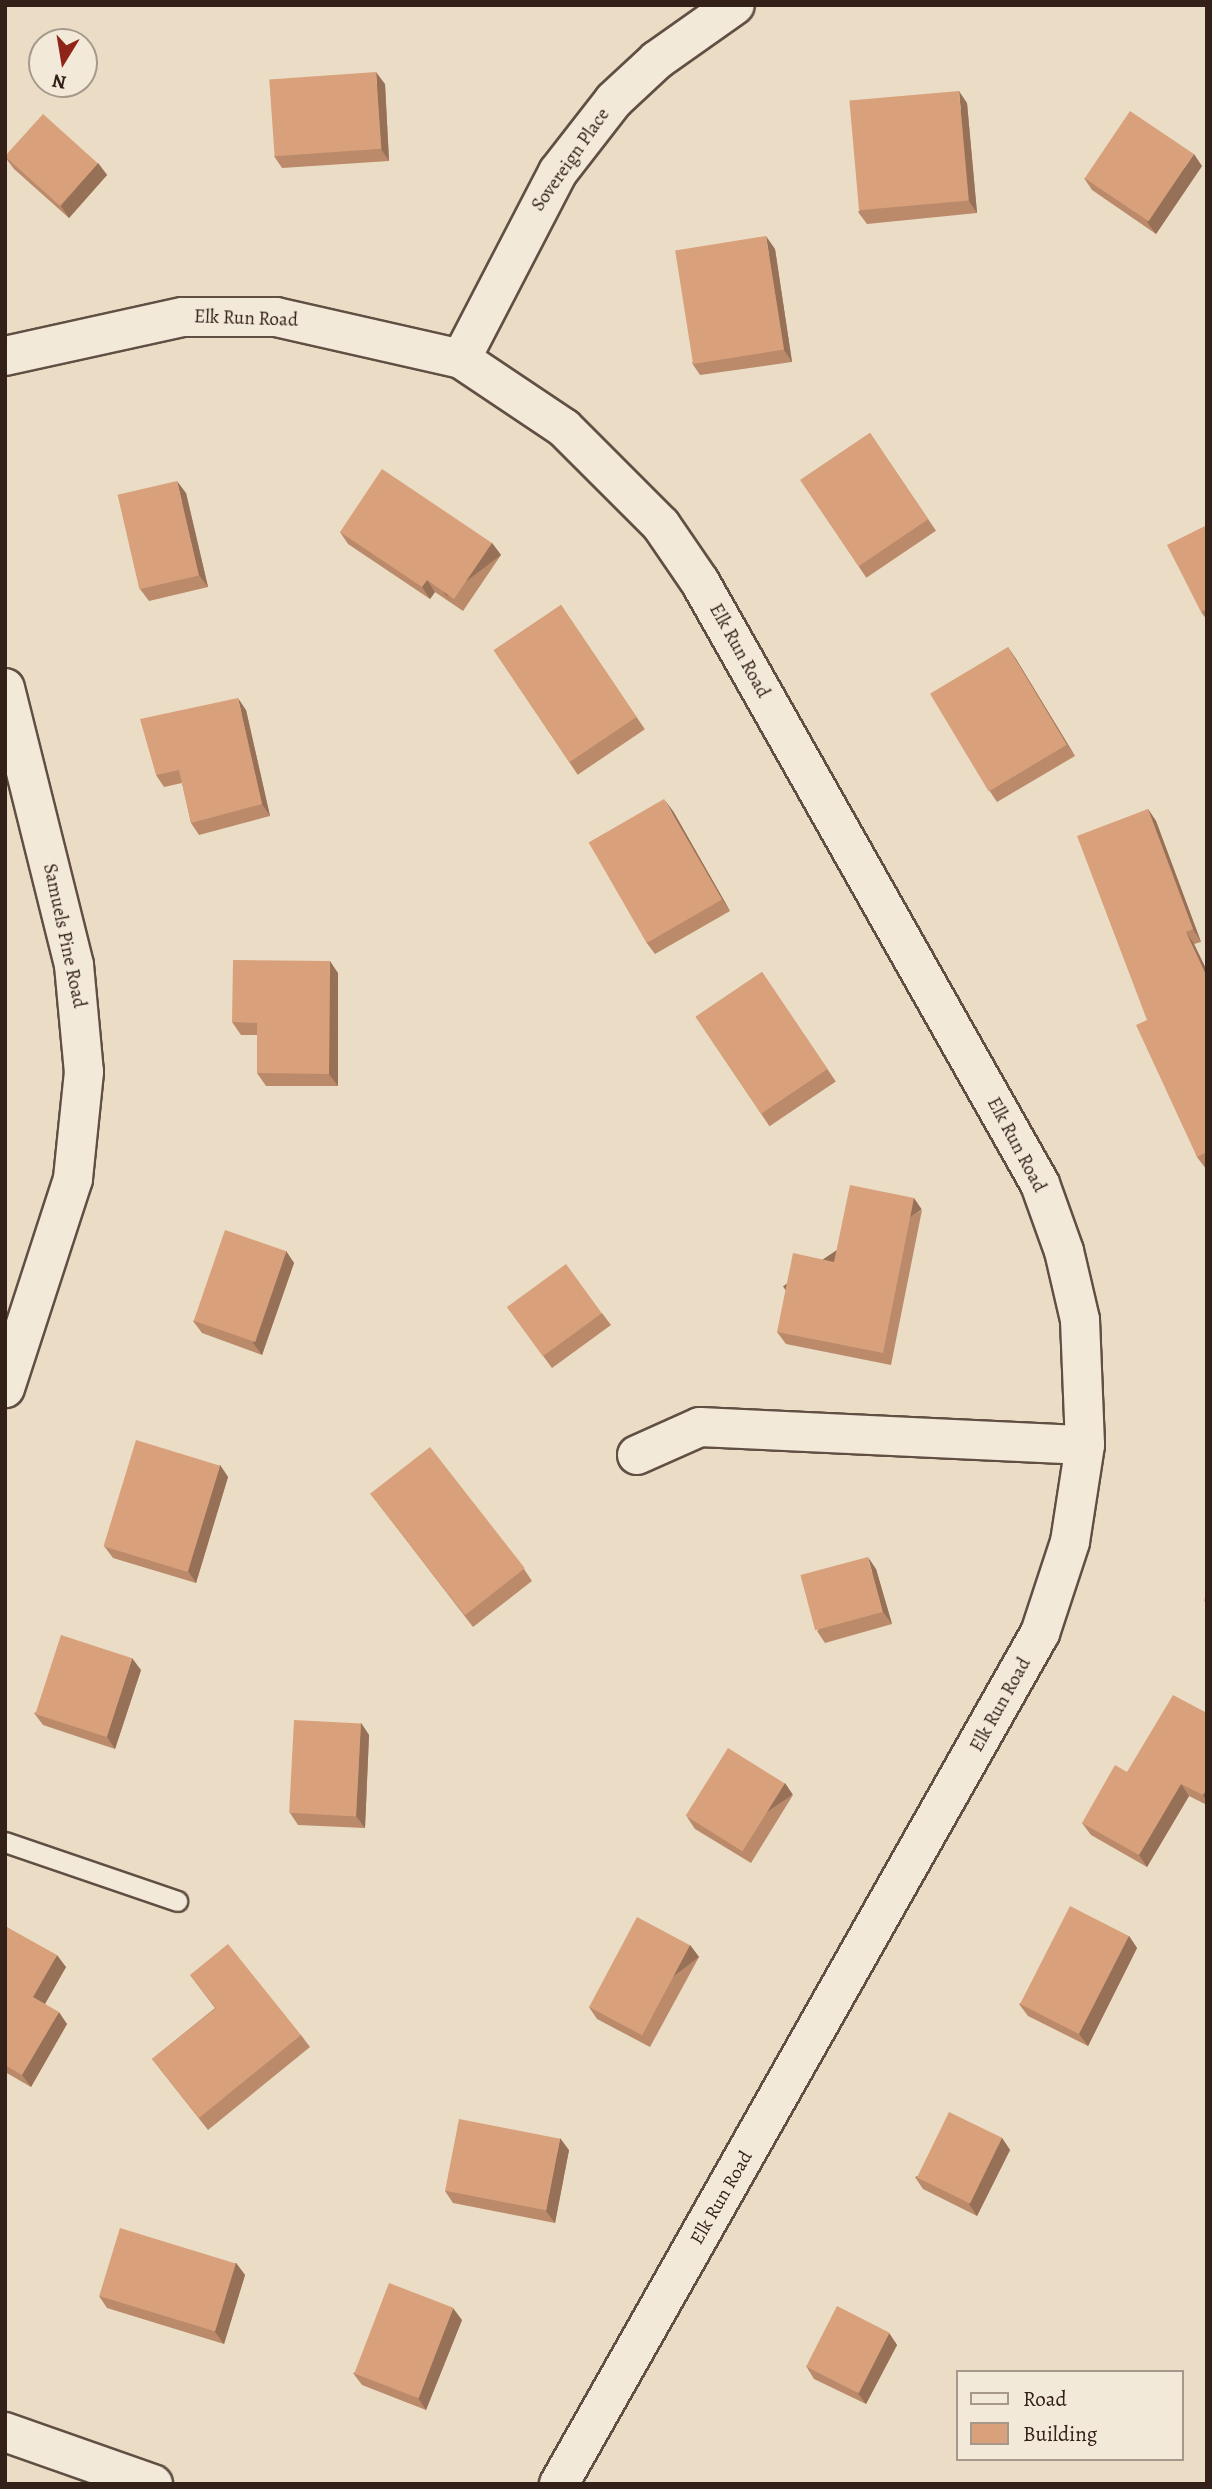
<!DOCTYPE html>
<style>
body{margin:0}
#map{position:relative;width:1212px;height:2489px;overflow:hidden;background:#ebddc5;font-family:Alegreya,serif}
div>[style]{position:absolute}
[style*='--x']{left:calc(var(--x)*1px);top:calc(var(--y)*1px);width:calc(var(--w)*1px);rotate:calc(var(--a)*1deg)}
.roads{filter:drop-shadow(2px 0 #614f44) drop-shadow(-2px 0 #614f44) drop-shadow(0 2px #614f44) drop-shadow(0 -2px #614f44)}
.lane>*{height:19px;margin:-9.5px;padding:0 9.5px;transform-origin:9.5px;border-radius:9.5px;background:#f2e9d9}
.street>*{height:38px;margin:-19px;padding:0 19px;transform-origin:19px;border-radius:19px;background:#f2e9d9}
.wall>*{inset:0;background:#ba8a6b;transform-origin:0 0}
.shaded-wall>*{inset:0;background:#977157;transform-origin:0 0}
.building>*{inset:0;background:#d8a17c;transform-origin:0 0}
span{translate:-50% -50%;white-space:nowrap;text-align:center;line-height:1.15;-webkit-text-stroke:6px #f2e9d9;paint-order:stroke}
.street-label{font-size:19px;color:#332019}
.frame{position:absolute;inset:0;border:7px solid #332019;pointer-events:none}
.legend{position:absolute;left:956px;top:2370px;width:228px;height:91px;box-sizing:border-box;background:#f2e9d9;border:2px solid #a6998c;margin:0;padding:9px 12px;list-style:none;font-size:21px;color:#332019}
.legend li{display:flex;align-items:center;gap:14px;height:35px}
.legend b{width:35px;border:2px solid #a6998c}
.north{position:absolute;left:28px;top:28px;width:70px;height:70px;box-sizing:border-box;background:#f2e9d9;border:2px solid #a6998c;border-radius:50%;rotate:191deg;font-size:19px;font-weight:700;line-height:28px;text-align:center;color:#332019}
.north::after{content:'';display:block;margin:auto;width:24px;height:32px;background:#8f2418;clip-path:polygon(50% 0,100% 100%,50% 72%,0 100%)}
</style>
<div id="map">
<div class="roads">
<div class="lane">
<i style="--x:5;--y:1842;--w:182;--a:18.9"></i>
</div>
<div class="street">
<i style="--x:5;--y:356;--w:182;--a:-12.4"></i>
<i style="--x:183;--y:317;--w:93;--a:0"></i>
<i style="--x:276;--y:317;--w:190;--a:12.8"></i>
<i style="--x:461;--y:359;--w:124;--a:33.8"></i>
<i style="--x:564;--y:428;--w:137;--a:45"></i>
<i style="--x:661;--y:525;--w:69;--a:55.6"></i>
<i style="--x:700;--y:582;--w:691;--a:60.54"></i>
<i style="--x:1040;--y:1184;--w:71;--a:70.3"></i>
<i style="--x:1064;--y:1251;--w:71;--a:76.9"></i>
<i style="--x:1080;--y:1320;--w:125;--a:87.7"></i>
<i style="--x:1085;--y:1445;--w:98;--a:98.8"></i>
<i style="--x:1070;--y:1542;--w:96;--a:108.2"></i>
<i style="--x:1040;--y:1633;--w:978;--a:119.48"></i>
<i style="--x:461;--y:359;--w:211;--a:-62.6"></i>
<i style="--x:558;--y:172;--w:91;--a:-52.1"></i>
<i style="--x:614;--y:100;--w:59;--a:-42.9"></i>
<i style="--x:657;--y:60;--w:95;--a:-35.2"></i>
<i style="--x:5;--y:688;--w:285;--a:76"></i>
<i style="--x:74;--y:965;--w:107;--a:84.7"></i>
<i style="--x:84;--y:1072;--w:108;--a:95.9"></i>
<i style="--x:73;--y:1179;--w:220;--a:108"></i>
<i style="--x:637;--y:1455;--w:69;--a:-24"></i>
<i style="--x:700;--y:1427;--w:385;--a:2.7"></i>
<i style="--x:5;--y:2432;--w:157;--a:19.4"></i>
</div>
</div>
<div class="wall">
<i style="clip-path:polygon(385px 84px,389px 161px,282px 168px,274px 156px)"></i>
<i style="clip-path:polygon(967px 103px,977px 213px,867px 224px,858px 212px)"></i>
<i style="clip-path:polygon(5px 157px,98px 163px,107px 175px,69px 218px,14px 169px)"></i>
<i style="clip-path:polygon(1202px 166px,1156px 234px,1092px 190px,1084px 178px)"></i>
<i style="clip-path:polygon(775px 249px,792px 362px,700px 375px,692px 363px)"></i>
<i style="left:870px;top:433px;width:118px;height:84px;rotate:56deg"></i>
<i style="clip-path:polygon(186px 493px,208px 587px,149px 601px,140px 589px)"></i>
<i style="clip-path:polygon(1207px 525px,1207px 620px,1201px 612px)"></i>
<i style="clip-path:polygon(340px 532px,492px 543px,501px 555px,463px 611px,435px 592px,430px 599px,348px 544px)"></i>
<i style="left:561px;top:605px;width:150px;height:81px;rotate:56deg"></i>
<i style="clip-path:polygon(1008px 647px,1016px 659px,1075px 756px,997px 802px,989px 790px)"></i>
<i style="clip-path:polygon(246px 710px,270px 816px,199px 835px,191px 823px,182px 783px,164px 787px,156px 775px)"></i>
<i style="clip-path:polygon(1148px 809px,1156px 821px,1201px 942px,1194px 944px,1207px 971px,1207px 1168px,1206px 1169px,1197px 1157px,1147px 1020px)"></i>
<i style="clip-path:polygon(673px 811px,730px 911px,655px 954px,646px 942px)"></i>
<i style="left:762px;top:972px;width:132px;height:80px;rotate:56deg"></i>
<i style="clip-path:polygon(338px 973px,338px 1086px,266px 1086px,257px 1073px,257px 1035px,241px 1035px,232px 1022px)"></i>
<i style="clip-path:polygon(922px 1210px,891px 1365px,786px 1344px,777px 1332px,834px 1262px)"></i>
<i style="clip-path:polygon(286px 1251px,294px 1263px,262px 1355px,202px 1333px,193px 1321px)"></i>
<i style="clip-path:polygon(507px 1307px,602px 1313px,611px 1325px,552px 1368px)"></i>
<i style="clip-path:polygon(220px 1465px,228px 1477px,196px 1583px,113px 1558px,104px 1546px)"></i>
<i style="clip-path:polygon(370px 1493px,524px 1569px,532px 1581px,473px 1627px)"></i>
<i style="clip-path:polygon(876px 1569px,892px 1624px,825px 1643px,817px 1631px)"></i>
<i style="clip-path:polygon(141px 1670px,115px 1749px,43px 1725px,34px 1713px)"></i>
<i style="clip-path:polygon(1207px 1713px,1207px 1805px,1189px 1796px,1147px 1867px,1091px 1835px,1082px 1823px,1127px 1772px)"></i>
<i style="clip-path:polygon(361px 1723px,369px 1735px,365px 1828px,298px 1825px,290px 1813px)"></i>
<i style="clip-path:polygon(793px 1795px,751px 1863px,695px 1829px,687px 1817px)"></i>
<i style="clip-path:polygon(5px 1926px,66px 1967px,45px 2004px,67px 2024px,31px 2087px,5px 2072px)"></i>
<i style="clip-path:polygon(1129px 1936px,1137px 1948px,1088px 2046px,1028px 2016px,1019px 2004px)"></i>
<i style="clip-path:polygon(690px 1945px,699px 1957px,650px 2047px,597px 2019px,589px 2007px)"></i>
<i style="clip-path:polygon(190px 1975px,301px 2035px,310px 2047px,208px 2130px,152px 2059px,215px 2008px)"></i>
<i style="clip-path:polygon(1002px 2138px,1010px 2150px,977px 2216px,923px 2189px,915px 2177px)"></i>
<i style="clip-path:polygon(569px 2150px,555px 2223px,453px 2203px,445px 2191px)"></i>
<i style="clip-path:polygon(236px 2263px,245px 2275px,224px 2344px,107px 2308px,99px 2296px)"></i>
<i style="clip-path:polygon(462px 2320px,426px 2410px,362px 2385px,353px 2373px)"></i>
<i style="clip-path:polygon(889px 2333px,897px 2345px,866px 2404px,814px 2379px,806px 2366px)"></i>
</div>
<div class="shaded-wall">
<i style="clip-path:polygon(376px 72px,385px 84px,389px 161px,381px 149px)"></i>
<i style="clip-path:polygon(959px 91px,967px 103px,977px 213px,969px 201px)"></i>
<i style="clip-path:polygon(1194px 154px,1202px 166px,1156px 234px,1147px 222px)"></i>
<i style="clip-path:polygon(98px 163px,107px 175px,69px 218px,61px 206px)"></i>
<i style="clip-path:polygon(766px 236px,775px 249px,792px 362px,784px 350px)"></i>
<i style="clip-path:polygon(177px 481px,186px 493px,208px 587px,199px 575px)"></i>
<i style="left:492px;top:543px;width:15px;height:68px;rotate:53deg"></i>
<i style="clip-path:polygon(427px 580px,435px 592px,430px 599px,422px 587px)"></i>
<i style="clip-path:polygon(1008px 647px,1016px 659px,1075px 756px,1067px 744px)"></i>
<i style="clip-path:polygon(238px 698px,246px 710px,270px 816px,262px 804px)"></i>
<i style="clip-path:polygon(664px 799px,673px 811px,730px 911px,722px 899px)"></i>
<i style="clip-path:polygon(1148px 809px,1156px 821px,1201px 942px,1193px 929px)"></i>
<i style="clip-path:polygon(1186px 932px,1194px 944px,1207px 971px,1207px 977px)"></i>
<i style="clip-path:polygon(330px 961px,338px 973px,338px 1086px,329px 1074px)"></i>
<i style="left:914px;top:1198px;width:14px;height:158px;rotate:56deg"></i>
<i style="clip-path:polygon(286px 1251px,294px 1263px,262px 1355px,253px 1343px)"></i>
<i style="clip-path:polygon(220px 1465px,228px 1477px,196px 1583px,188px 1571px)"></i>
<i style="clip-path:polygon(868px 1557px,876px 1569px,892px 1624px,883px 1612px)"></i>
<i style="clip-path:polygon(132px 1658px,141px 1670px,115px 1749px,107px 1737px)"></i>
<i style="clip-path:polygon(361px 1723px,369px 1735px,365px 1828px,356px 1816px)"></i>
<i style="left:785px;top:1783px;width:14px;height:80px;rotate:56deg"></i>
<i style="clip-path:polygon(1181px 1784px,1189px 1796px,1147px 1867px,1139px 1855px)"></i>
<i style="clip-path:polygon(1207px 1789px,1207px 1801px,1203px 1795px)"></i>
<i style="clip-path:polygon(1129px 1936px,1137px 1948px,1088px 2046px,1079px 2034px)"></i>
<i style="left:690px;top:1945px;width:15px;height:102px;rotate:53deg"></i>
<i style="clip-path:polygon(57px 1955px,66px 1967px,42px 2009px,33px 1997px)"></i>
<i style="clip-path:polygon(59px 2012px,67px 2024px,31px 2087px,22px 2075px)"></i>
<i style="clip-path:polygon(560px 2138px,569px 2150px,555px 2223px,546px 2211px)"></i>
<i style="clip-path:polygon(1002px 2138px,1010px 2150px,977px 2216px,969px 2204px)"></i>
<i style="clip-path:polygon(236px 2263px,245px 2275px,224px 2344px,215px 2332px)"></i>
<i style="clip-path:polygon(453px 2308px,462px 2320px,426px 2410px,418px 2398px)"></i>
<i style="clip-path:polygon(889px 2333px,897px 2345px,866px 2404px,857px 2392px)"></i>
</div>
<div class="building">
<i style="left:376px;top:72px;width:77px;height:107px;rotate:86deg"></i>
<i style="left:959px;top:91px;width:110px;height:110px;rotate:85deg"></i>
<i style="left:1130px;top:111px;width:77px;height:81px;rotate:34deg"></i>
<i style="left:43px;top:114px;width:74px;height:57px;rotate:42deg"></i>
<i style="left:766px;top:236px;width:115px;height:92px;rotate:81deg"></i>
<i style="left:870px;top:433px;width:104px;height:84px;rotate:56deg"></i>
<i style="clip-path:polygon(382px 469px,492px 543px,454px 599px,427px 580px,422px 587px,340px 532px)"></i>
<i style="left:177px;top:481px;width:97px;height:61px;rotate:77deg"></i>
<i style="clip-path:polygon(1207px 525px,1207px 609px,1201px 612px,1167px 545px)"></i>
<i style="left:561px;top:605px;width:135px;height:81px;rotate:56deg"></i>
<i style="left:1008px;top:647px;width:114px;height:91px;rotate:59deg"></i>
<i style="clip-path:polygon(238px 698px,262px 804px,191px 823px,179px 770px,156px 775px,140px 719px)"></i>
<i style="left:664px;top:799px;width:116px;height:87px;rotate:60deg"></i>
<i style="clip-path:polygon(1148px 809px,1193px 929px,1186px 932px,1207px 977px,1207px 1152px,1197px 1157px,1136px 1025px,1147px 1020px,1077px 836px)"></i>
<i style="clip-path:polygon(233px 960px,330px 961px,329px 1074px,257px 1073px,257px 1023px,232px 1022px)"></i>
<i style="left:762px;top:972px;width:117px;height:80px;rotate:56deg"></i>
<i style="clip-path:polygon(850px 1185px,914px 1198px,883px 1353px,777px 1332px,793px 1253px,834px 1262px)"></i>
<i style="left:225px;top:1230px;width:65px;height:96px;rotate:19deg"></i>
<i style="left:566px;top:1264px;width:61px;height:73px;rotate:54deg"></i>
<i style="left:136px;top:1440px;width:88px;height:111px;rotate:17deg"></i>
<i style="left:430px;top:1447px;width:154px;height:76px;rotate:52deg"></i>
<i style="left:868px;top:1557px;width:57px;height:70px;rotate:75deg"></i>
<i style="clip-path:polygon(1207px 1590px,1207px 1602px,1204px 1601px)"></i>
<i style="left:61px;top:1635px;width:75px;height:83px;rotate:18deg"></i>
<i style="clip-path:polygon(1173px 1695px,1207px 1713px,1207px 1789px,1203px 1795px,1181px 1784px,1139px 1855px,1082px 1823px,1115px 1765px,1127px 1772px)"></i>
<i style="left:294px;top:1720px;width:67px;height:93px;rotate:3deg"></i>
<i style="left:728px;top:1748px;width:67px;height:80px;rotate:32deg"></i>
<i style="left:1070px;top:1906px;width:66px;height:110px;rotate:27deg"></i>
<i style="left:637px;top:1917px;width:60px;height:102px;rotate:28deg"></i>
<i style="clip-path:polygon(5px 1926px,57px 1955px,33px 1997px,59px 2012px,22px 2075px,5px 2065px)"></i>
<i style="clip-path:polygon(228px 1944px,301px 2035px,199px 2118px,152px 2059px,216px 2008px,190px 1975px)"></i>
<i style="left:949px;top:2112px;width:59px;height:73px;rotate:26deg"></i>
<i style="left:459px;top:2119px;width:103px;height:73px;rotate:11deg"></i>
<i style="left:120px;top:2228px;width:121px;height:71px;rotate:17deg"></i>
<i style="left:389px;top:2283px;width:69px;height:97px;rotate:21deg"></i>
<i style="left:837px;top:2306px;width:59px;height:68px;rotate:27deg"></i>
</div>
<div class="street-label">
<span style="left:571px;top:160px;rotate:-55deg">Sovereign Place</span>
<span style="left:246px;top:319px;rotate:2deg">Elk Run Road</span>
<span style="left:739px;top:651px;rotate:61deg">Elk Run Road</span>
<span style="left:64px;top:936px;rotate:78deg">Samuels Pine Road</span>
<span style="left:1016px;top:1145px;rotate:62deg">Elk Run Road</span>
<span style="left:1001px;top:1705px;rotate:-61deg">Elk Run Road</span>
<span style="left:722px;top:2198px;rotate:-60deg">Elk Run Road</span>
</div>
<div class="frame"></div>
<ul class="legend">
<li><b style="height:9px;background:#f2e9d9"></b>Road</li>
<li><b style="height:19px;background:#d8a17c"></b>Building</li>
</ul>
<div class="north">N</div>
</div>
